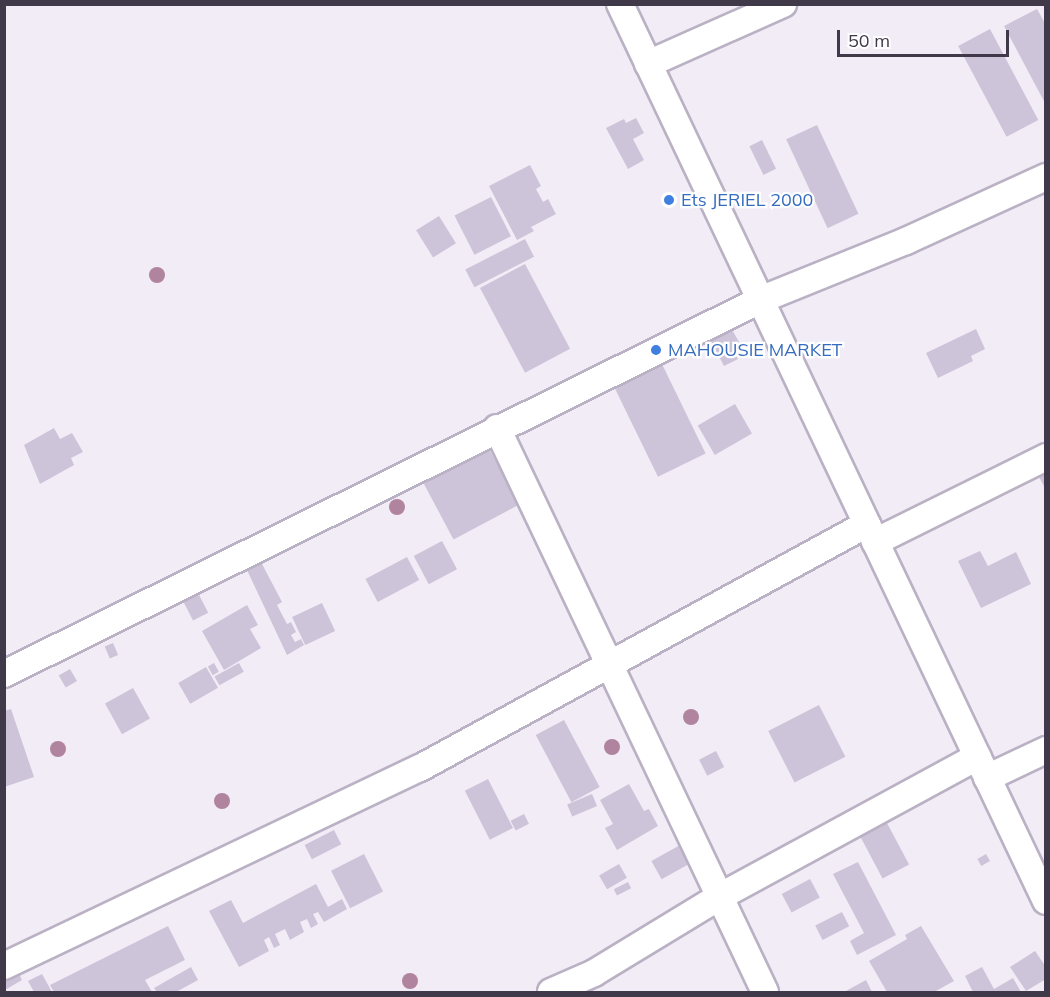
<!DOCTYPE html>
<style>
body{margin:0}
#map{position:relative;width:1050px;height:997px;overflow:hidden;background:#f1ecf5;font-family:Mulish,sans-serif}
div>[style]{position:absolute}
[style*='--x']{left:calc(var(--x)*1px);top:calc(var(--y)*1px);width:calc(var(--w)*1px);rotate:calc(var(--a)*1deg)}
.building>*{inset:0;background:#cdc4da;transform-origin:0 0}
.roads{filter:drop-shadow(2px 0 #bab1c4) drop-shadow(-2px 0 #bab1c4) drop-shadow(0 2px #bab1c4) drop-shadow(0 -2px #bab1c4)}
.minor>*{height:26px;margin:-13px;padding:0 13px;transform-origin:13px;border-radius:13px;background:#fff}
.trees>*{width:16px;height:16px;margin:-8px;border-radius:50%;background:#b0839f}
.dots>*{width:16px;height:16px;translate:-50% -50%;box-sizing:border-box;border:3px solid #fff;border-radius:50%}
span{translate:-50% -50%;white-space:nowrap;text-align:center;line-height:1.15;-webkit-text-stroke:4.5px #fff;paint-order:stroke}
.shop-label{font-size:18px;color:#366cbe}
.left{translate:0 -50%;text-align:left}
.frame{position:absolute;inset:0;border:6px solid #40394a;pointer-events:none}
.scale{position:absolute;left:837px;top:30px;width:172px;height:27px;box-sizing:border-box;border:3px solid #40394a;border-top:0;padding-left:8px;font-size:18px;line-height:21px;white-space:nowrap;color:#40394a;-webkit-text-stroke:4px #fff;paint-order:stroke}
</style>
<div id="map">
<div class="building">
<i style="clip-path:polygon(1037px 9px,1046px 25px,1046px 105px,1004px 26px)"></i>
<i style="left:990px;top:29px;width:103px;height:36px;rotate:62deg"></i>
<i style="clip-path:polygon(636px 118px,644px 133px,633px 139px,644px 160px,628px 169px,606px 128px,624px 119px,626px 123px)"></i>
<i style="left:817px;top:125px;width:98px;height:34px;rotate:65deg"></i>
<i style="left:762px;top:140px;width:32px;height:14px;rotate:64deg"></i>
<i style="clip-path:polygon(530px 165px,541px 186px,536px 189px,543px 202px,548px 199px,556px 214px,531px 227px,534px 231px,517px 240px,489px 186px)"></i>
<i style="left:491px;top:197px;width:44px;height:41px;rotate:63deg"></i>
<i style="left:439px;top:216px;width:32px;height:27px;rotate:58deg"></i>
<i style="left:525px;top:239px;width:20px;height:67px;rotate:63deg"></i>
<i style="left:525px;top:264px;width:96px;height:51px;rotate:62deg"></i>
<i style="clip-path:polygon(731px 328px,742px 347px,733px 351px,738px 359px,724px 366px,710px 339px)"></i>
<i style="clip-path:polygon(976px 329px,985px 349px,971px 356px,973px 361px,938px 378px,926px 353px)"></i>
<i style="left:660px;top:360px;width:104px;height:53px;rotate:64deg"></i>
<i style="left:735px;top:404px;width:34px;height:43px;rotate:60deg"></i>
<i style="clip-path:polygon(54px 428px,60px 439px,72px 433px,83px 452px,71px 458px,74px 465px,40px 484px,24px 445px)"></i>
<i style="left:486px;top:443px;width:70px;height:74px;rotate:62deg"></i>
<i style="clip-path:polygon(1046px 472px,1046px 490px,1038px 475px)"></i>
<i style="left:442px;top:541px;width:32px;height:32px;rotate:62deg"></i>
<i style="clip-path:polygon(980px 551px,988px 566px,1016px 552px,1031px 584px,981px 608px,958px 561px)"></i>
<i style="left:407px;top:557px;width:26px;height:47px;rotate:62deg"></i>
<i style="clip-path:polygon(261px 562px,282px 602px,277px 605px,287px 624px,291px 622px,296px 632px,291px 635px,295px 642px,301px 639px,304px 645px,287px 655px,247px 570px)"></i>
<i style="left:195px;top:587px;width:29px;height:17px;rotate:63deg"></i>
<i style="left:322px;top:603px;width:31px;height:33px;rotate:65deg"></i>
<i style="clip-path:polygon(247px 605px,258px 625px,250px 629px,261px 648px,224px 670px,202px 631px)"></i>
<i style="left:113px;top:643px;width:13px;height:9px;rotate:67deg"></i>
<i style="left:214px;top:663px;width:10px;height:7px;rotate:61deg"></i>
<i style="left:239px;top:663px;width:10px;height:28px;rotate:61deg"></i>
<i style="left:206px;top:667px;width:24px;height:32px;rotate:60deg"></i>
<i style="left:70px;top:669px;width:14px;height:13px;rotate:60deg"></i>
<i style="left:133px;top:688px;width:35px;height:32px;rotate:61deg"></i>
<i style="left:819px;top:705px;width:58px;height:57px;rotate:63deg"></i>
<i style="clip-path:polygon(11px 709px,34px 777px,4px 787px,4px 711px)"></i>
<i style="left:564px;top:720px;width:76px;height:32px;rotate:62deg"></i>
<i style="left:716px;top:751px;width:18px;height:19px;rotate:63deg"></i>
<i style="left:488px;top:779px;width:55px;height:26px;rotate:63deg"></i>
<i style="clip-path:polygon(629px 784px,644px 811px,649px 809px,658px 826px,617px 850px,605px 828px,613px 824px,600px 800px)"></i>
<i style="left:592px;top:794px;width:13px;height:27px;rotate:67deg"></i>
<i style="left:524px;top:814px;width:11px;height:15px;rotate:63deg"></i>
<i style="left:887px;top:823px;width:47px;height:30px;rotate:62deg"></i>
<i style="left:334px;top:830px;width:16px;height:33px;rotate:63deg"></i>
<i style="left:682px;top:844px;width:21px;height:35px;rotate:61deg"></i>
<i style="left:364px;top:854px;width:42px;height:37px;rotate:63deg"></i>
<i style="left:986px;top:854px;width:8px;height:10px;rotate:60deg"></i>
<i style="clip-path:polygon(858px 862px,896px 935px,857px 955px,850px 941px,864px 933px,833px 874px)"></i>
<i style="left:619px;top:864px;width:16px;height:23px;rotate:60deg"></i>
<i style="left:810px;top:879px;width:21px;height:32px;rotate:62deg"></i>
<i style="left:628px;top:882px;width:7px;height:16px;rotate:63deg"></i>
<i style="clip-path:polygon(316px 884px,328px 907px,342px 899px,347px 909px,324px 922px,318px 912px,313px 914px,318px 924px,311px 928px,307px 919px,300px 922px,304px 932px,290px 940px,285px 929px,275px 934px,280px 945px,274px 948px,269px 937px,264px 940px,269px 951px,239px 967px,209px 911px,231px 900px,243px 923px)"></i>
<i style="left:842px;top:912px;width:16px;height:30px;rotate:63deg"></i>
<i style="clip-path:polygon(168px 926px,185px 960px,145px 980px,152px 992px,54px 992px,50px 985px)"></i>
<i style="clip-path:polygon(921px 926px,954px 981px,934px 992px,887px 992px,869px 961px,907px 939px,905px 935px)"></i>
<i style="clip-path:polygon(1035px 951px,1046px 967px,1046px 979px,1026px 991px,1010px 967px)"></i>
<i style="clip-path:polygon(191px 967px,198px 980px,176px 992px,157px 992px,154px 988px)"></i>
<i style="clip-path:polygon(982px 967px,994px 989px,1013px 978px,1021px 992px,973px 992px,965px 976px)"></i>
<i style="clip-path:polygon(17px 970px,22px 980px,5px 990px,4px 977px)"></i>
<i style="clip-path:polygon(42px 974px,52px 992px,34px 992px,28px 981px)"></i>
<i style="clip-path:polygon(866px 980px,872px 992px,844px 992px)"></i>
</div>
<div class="roads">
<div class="minor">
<i style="--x:620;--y:4;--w:993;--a:64.6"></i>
<i style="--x:648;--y:64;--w:148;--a:-24"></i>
<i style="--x:497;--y:428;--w:624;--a:64.58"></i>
<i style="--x:875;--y:542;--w:191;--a:-26.4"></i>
<i style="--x:4;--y:674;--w:843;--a:-26.32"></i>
<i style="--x:760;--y:300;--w:157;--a:-22"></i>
<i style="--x:906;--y:241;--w:154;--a:-24.6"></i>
<i style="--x:987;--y:778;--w:65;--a:-25.4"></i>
<i style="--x:4;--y:966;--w:461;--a:-25.5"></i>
<i style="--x:420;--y:768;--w:509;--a:-28.63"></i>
<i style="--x:551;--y:992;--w:47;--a:-23.8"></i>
<i style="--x:594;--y:973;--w:146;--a:-31.3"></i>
<i style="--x:719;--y:897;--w:294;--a:-28.5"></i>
</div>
</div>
<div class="trees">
<i style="left:157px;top:275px"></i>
<i style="left:397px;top:507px"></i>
<i style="left:691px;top:717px"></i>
<i style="left:612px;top:747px"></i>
<i style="left:58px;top:749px"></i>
<i style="left:222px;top:801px"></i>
<i style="left:410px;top:981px"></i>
</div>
<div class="dots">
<i style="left:669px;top:200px;background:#3f7fe0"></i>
<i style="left:656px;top:350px;background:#3f7fe0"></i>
</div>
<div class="shop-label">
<span class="left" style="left:681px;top:200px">Ets JERIEL 2000</span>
<span class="left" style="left:668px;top:350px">MAHOUSIE MARKET</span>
</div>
<div class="frame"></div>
<div class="scale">50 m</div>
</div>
